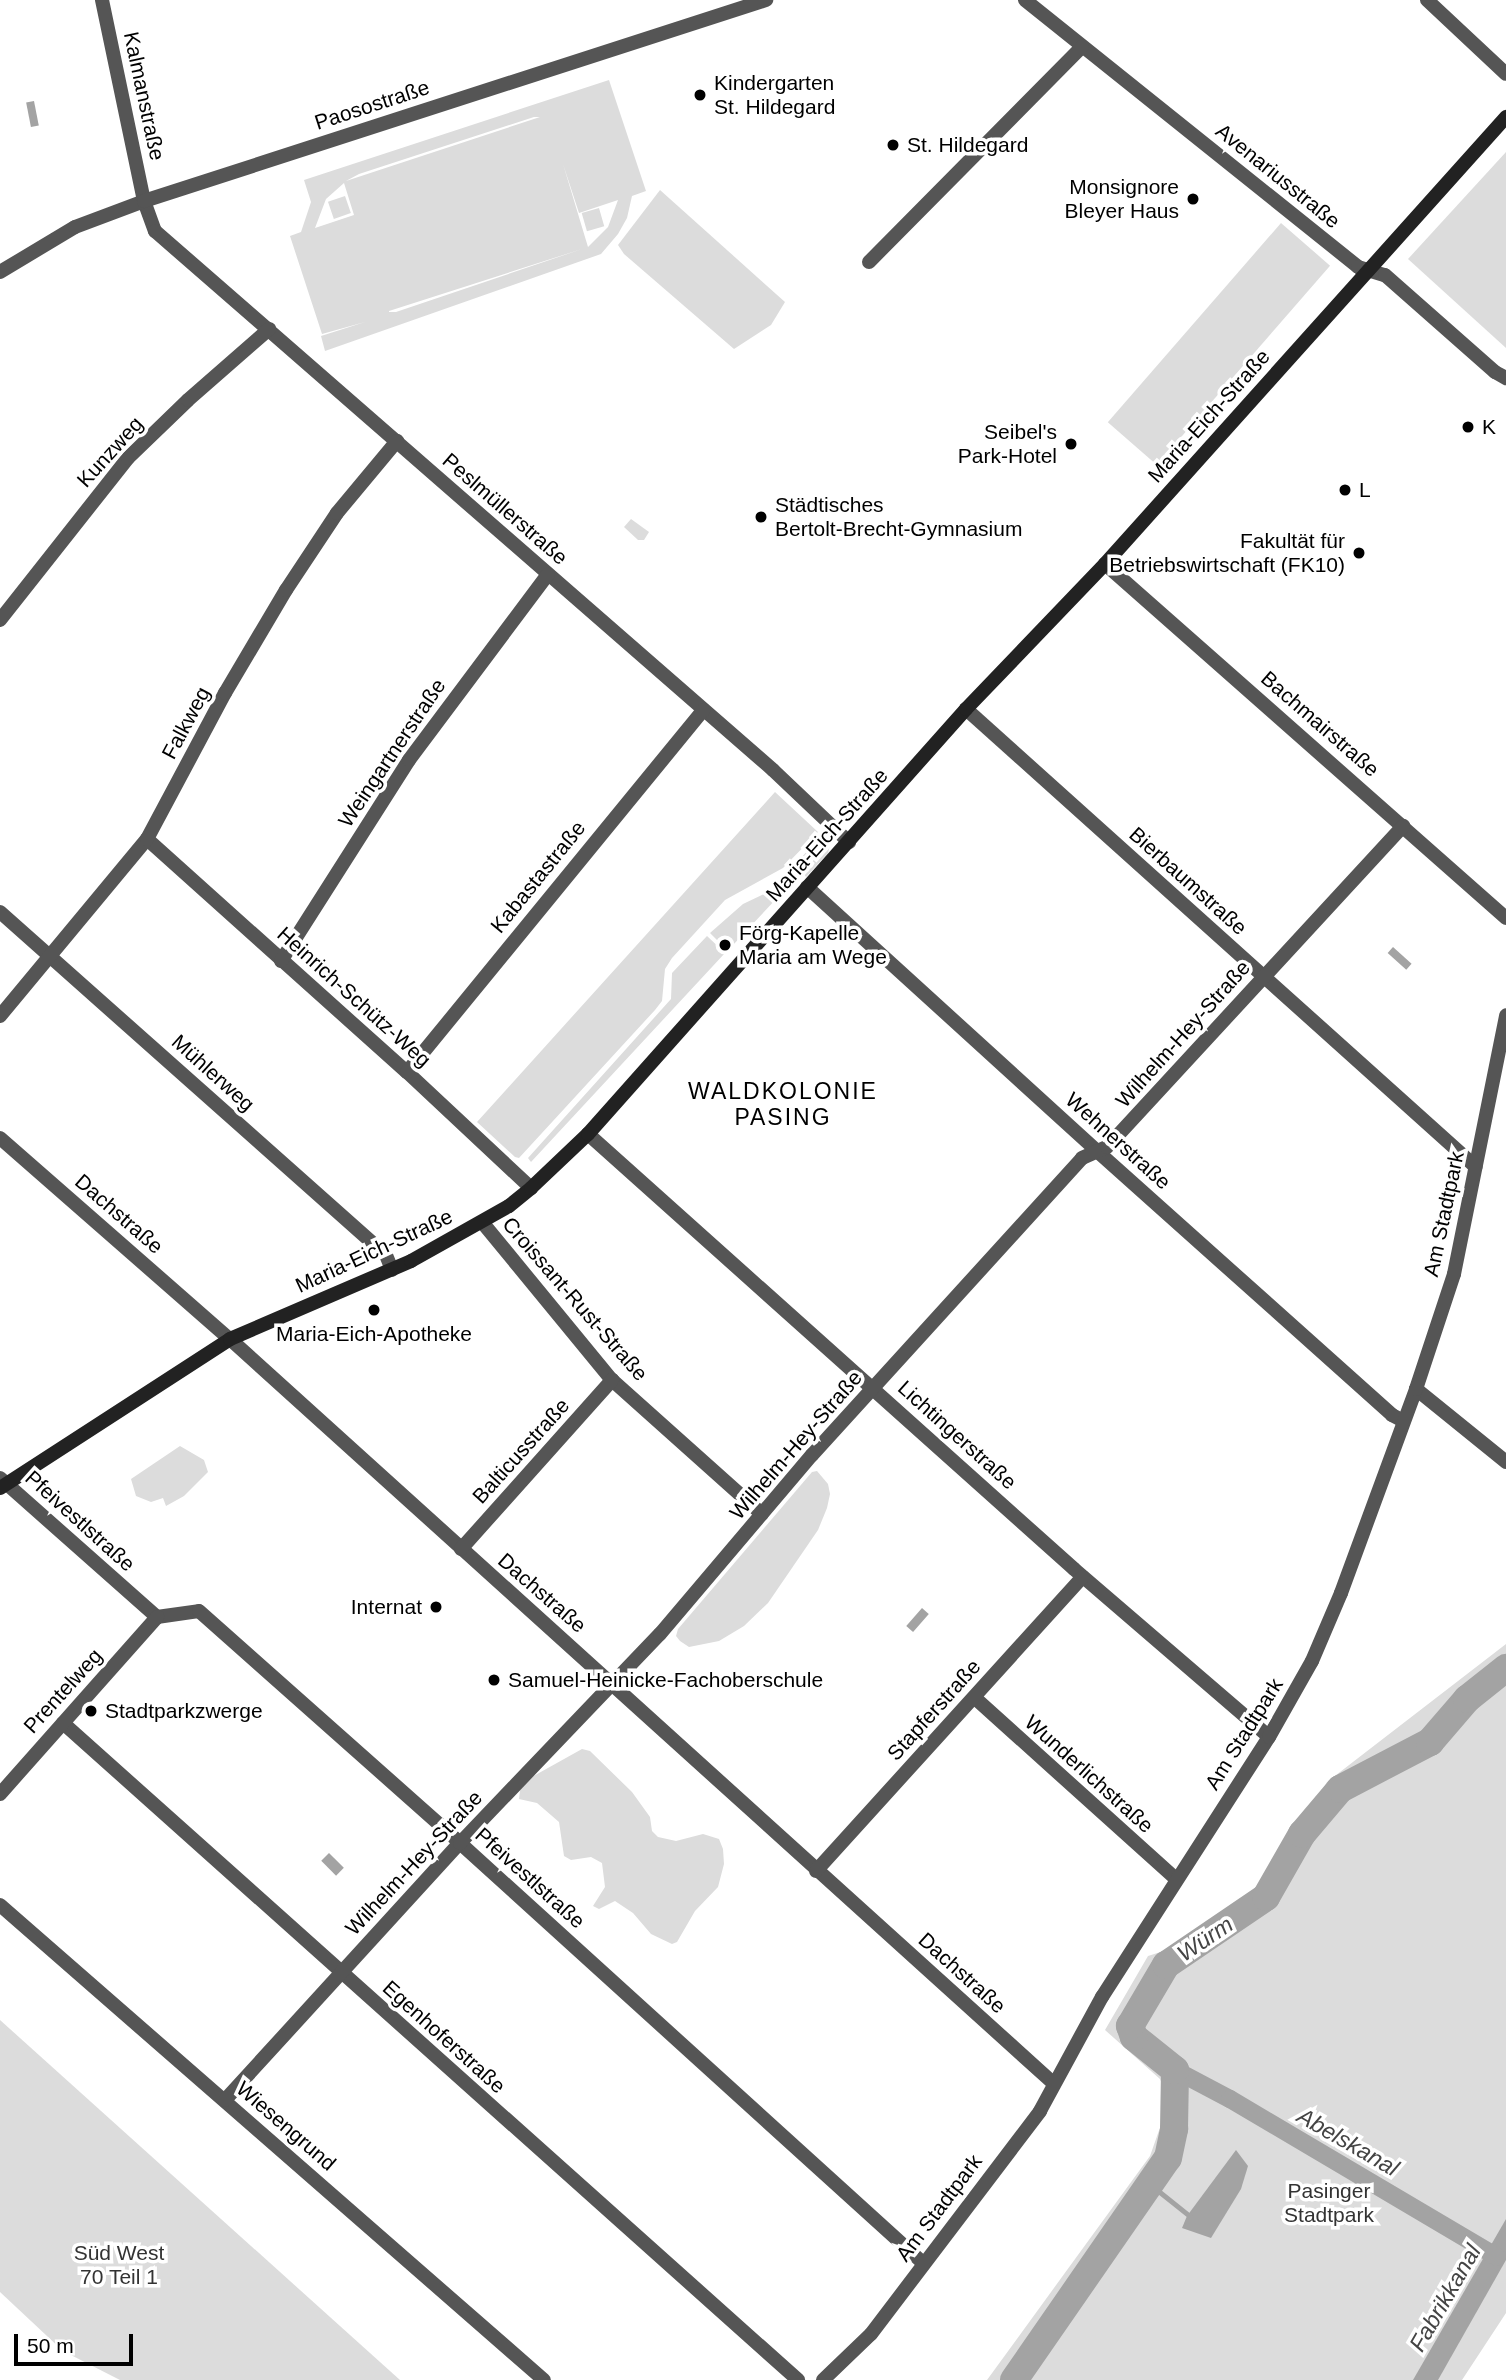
<!DOCTYPE html>
<meta charset="utf-8">
<style>
body{margin:0}
#map{position:relative;width:1506px;height:2380px;overflow:hidden;background:#fff;font-family:Helvetica,sans-serif}
div>[style]{position:absolute}
[style*='--x']{left:calc(var(--x)*1px);top:calc(var(--y)*1px);width:calc(var(--w)*1px);rotate:calc(var(--a)*1deg)}
.green>*{inset:0;background:#dcdcdc;transform-origin:0 0}
.water>*{inset:0;background:#a3a3a3;transform-origin:0 0}
.stream>*{height:4.5px;margin:-2.25px;padding:0 2.25px;transform-origin:2.25px;border-radius:2.25px;background:#a3a3a3}
.canal>*{height:18px;margin:-9px;padding:0 9px;transform-origin:9px;border-radius:9px;background:#a3a3a3}
.river>*{height:28px;margin:-14px;padding:0 14px;transform-origin:14px;border-radius:14px;background:#a3a3a3}
.street>*{height:14px;margin:-7px;padding:0 7px;transform-origin:7px;border-radius:7px;background:#555}
.secondary>*{height:14px;margin:-7px;padding:0 7px;transform-origin:7px;border-radius:7px;background:#222}
.dots>*{width:19px;height:19px;translate:-50% -50%;box-sizing:border-box;border:4px solid #fff;border-radius:50%}
span{translate:-50% -50%;white-space:nowrap;text-align:center;line-height:1.15;-webkit-text-stroke:7px #fff;paint-order:stroke}
.poi-label{font-size:21px;color:#000}
.left{translate:0 -50%;text-align:left}
.right{translate:-100% -50%;text-align:right}
.street-label{font-size:21px;color:#000}
.park-label{font-size:21px;color:#333}
.neighbourhood-label{font-size:23px;color:#000;letter-spacing:2px}
.water-label{font-size:23px;color:#444;font-style:italic}
.scale{position:absolute;left:14px;top:2334px;width:119px;height:32px;box-sizing:border-box;border:4px solid #000;border-top:0;padding-left:9px;font-size:21px;line-height:24px;white-space:nowrap;color:#000;-webkit-text-stroke:5px #fff;paint-order:stroke}
</style>
<div id="map">
<div class="green">
<i style="clip-path:polygon(evenodd,609px 80px,646px 191px,632px 196px,627px 218px,618px 234px,601px 254px,325px 351px,321px 336px,365px 322px,322px 334px,290px 236px,301px 232px,311px 202px,304px 180px,609px 80px,534px 117px,540px 117px,346px 181px,359px 174px,534px 117px,609px 80px,563px 164px,579px 213px,618px 200px,608px 227px,588px 247px,563px 164px,609px 80px,344px 183px,354px 215px,315px 228px,326px 199px,344px 183px,609px 80px,582px 249px,396px 312px,389px 312px,389px 311px,582px 249px)"></i>
<i style="clip-path:polygon(1506px 152px,1506px 348px,1408px 259px)"></i>
<i style="clip-path:polygon(660px 190px,785px 302px,771px 325px,734px 349px,624px 254px,618px 245px)"></i>
<i style="left:345px;top:196px;width:18px;height:18px;rotate:71deg"></i>
<i style="left:599px;top:208px;width:19px;height:18px;rotate:74deg"></i>
<i style="left:1281px;top:223px;width:65px;height:264px;rotate:41deg"></i>
<i style="clip-path:polygon(631px 519px,649px 532px,644px 540px,638px 540px,624px 527px)"></i>
<i style="clip-path:polygon(775px 792px,818px 832px,783px 868px,725px 900px,672px 958px,665px 969px,662px 1001px,655px 1010px,519px 1158px,515px 1157px,477px 1122px)"></i>
<i style="clip-path:polygon(818px 839px,822px 844px,799px 869px,784px 877px)"></i>
<i style="clip-path:polygon(831px 841px,828px 853px,806px 877px,803px 872px)"></i>
<i style="clip-path:polygon(794px 880px,733px 945px,726px 938px,720px 943px,710px 933px,743px 904px)"></i>
<i style="clip-path:polygon(707px 936px,725px 953px,531px 1162px,528px 1158px,671px 999px,672px 973px)"></i>
<i style="clip-path:polygon(180px 1446px,204px 1460px,208px 1472px,184px 1496px,166px 1506px,163px 1498px,151px 1502px,136px 1496px,131px 1479px)"></i>
<i style="clip-path:polygon(817px 1471px,828px 1484px,830px 1494px,827px 1508px,818px 1530px,768px 1603px,744px 1626px,719px 1641px,689px 1647px,680px 1641px,676px 1636px,678px 1629px,812px 1472px)"></i>
<i style="clip-path:polygon(1506px 1644px,1506px 2313px,1462px 2380px,987px 2380px,1150px 2156px,1169px 2102px,1160px 2079px,1105px 2030px,1148px 1956px,1248px 1924px,1327px 1782px)"></i>
<i style="clip-path:polygon(582px 1749px,590px 1751px,632px 1792px,650px 1817px,652px 1831px,658px 1837px,676px 1841px,703px 1834px,719px 1839px,723px 1849px,724px 1864px,718px 1887px,695px 1911px,677px 1942px,672px 1944px,651px 1934px,633px 1913px,615px 1901px,599px 1909px,593px 1906px,605px 1887px,602px 1863px,591px 1857px,571px 1860px,564px 1856px,559px 1822px,537px 1803px,519px 1799px,520px 1790px,530px 1778px)"></i>
<i style="clip-path:polygon(0 2020px,400px 2380px,120px 2380px,63px 2351px,0 2292px)"></i>
</div>
<div class="water">
<i style="left:34px;top:101px;width:25px;height:8px;rotate:79deg"></i>
<i style="left:1393px;top:947px;width:25px;height:8px;rotate:42deg"></i>
<i style="left:922px;top:1608px;width:9px;height:24px;rotate:41deg"></i>
<i style="left:329px;top:1853px;width:21px;height:11px;rotate:45deg"></i>
<i style="clip-path:polygon(1236px 2150px,1248px 2166px,1241px 2189px,1211px 2238px,1182px 2228px,1187px 2216px)"></i>
<i style="clip-path:polygon(1506px 2219px,1506px 2260px,1438px 2380px,1413px 2380px)"></i>
</div>
<div class="stream">
<i style="--x:1150;--y:2184;--w:51;--a:38.7"></i>
</div>
<div class="canal">
<i style="--x:1175;--y:2070;--w:62;--a:27.8"></i>
<i style="--x:1230;--y:2099;--w:310;--a:30.6"></i>
</div>
<div class="river">
<i style="--x:1014;--y:2380;--w:270;--a:-55.3"></i>
<i style="--x:1168;--y:2158;--w:30;--a:-78"></i>
<i style="--x:1174;--y:2129;--w:59;--a:-89"></i>
<i style="--x:1175;--y:2070;--w:53;--a:-141.2"></i>
<i style="--x:1134;--y:2037;--w:12;--a:-110"></i>
<i style="--x:1130;--y:2026;--w:71;--a:-59.5"></i>
<i style="--x:1166;--y:1965;--w:121;--a:-34.2"></i>
<i style="--x:1266;--y:1897;--w:73;--a:-60.3"></i>
<i style="--x:1302;--y:1834;--w:59;--a:-49.8"></i>
<i style="--x:1340;--y:1789;--w:102;--a:-27.6"></i>
<i style="--x:1430;--y:1742;--w:57;--a:-49.3"></i>
<i style="--x:1467;--y:1699;--w:50;--a:-38.5"></i>
</div>
<div class="street">
<i style="--x:102;--y:0;--w:205;--a:78.2"></i>
<i style="--x:144;--y:201;--w:32;--a:70"></i>
<i style="--x:155;--y:231;--w:820;--a:41.09"></i>
<i style="--x:773;--y:770;--w:105;--a:43.5"></i>
<i style="--x:1025;--y:0;--w:427;--a:38.7"></i>
<i style="--x:1358;--y:267;--w:28;--a:17"></i>
<i style="--x:1385;--y:275;--w:147;--a:41.4"></i>
<i style="--x:1495;--y:372;--w:13;--a:29"></i>
<i style="--x:1427;--y:0;--w:108;--a:43.1"></i>
<i style="--x:869;--y:262;--w:303;--a:-45.3"></i>
<i style="--x:0;--y:272;--w:87;--a:-31"></i>
<i style="--x:75;--y:227;--w:74;--a:-20.6"></i>
<i style="--x:144;--y:201;--w:654;--a:-17.91"></i>
<i style="--x:1105;--y:564;--w:535;--a:41.44"></i>
<i style="--x:0;--y:620;--w:206;--a:-51.7"></i>
<i style="--x:128;--y:458;--w:83;--a:-44"></i>
<i style="--x:188;--y:400;--w:108;--a:-41.2"></i>
<i style="--x:966;--y:709;--w:685;--a:41.93"></i>
<i style="--x:147;--y:839;--w:349;--a:41.9"></i>
<i style="--x:407;--y:1072;--w:170;--a:43.1"></i>
<i style="--x:807;--y:887;--w:392;--a:42.3"></i>
<i style="--x:1097;--y:1151;--w:396;--a:41.8"></i>
<i style="--x:1392;--y:1415;--w:13;--a:27"></i>
<i style="--x:0;--y:912;--w:516;--a:41.62"></i>
<i style="--x:386;--y:1255;--w:16;--a:68"></i>
<i style="--x:281;--y:961;--w:238;--a:-57.5"></i>
<i style="--x:409;--y:760;--w:232;--a:-53.2"></i>
<i style="--x:0;--y:1016;--w:230;--a:-50.3"></i>
<i style="--x:147;--y:839;--w:166;--a:-61.9"></i>
<i style="--x:225;--y:693;--w:120;--a:-59.4"></i>
<i style="--x:286;--y:590;--w:92;--a:-56.5"></i>
<i style="--x:337;--y:513;--w:94;--a:-50.2"></i>
<i style="--x:407;--y:1072;--w:468;--a:-50.7"></i>
<i style="--x:588;--y:1134;--w:652;--a:41.83"></i>
<i style="--x:1074;--y:1569;--w:257;--a:40.7"></i>
<i style="--x:0;--y:1138;--w:305;--a:41.2"></i>
<i style="--x:230;--y:1339;--w:1109;--a:42.11"></i>
<i style="--x:482;--y:1222;--w:205;--a:50.6"></i>
<i style="--x:612;--y:1380;--w:201;--a:41.8"></i>
<i style="--x:1416;--y:1389;--w:116;--a:39"></i>
<i style="--x:0;--y:1478;--w:210;--a:41.5"></i>
<i style="--x:157;--y:1617;--w:42;--a:-8.1"></i>
<i style="--x:199;--y:1611;--w:349;--a:41.6"></i>
<i style="--x:460;--y:1843;--w:625;--a:42.21"></i>
<i style="--x:461;--y:1549;--w:227;--a:-48.2"></i>
<i style="--x:975;--y:1698;--w:270;--a:42"></i>
<i style="--x:63;--y:1723;--w:986;--a:41.79"></i>
<i style="--x:0;--y:1794;--w:237;--a:-48.4"></i>
<i style="--x:816;--y:1871;--w:397;--a:-47.8"></i>
<i style="--x:0;--y:1905;--w:722;--a:41.13"></i>
<i style="--x:225;--y:2100;--w:348;--a:-47.6"></i>
<i style="--x:460;--y:1843;--w:289;--a:-46.3"></i>
<i style="--x:660;--y:1634;--w:235;--a:-49.7"></i>
<i style="--x:812;--y:1455;--w:401;--a:-47.7"></i>
<i style="--x:1082;--y:1158;--w:27;--a:-24"></i>
<i style="--x:1107;--y:1147;--w:437;--a:-47.3"></i>
<i style="--x:823;--y:2380;--w:66;--a:-43.8"></i>
<i style="--x:871;--y:2334;--w:280;--a:-52.8"></i>
<i style="--x:1040;--y:2111;--w:130;--a:-61.5"></i>
<i style="--x:1102;--y:1997;--w:309;--a:-57.3"></i>
<i style="--x:1269;--y:1737;--w:87;--a:-60.5"></i>
<i style="--x:1312;--y:1661;--w:74;--a:-66.9"></i>
<i style="--x:1341;--y:1593;--w:217;--a:-69.8"></i>
<i style="--x:1416;--y:1389;--w:121;--a:-71.7"></i>
<i style="--x:1454;--y:1274;--w:264;--a:-78.6"></i>
</div>
<div class="secondary">
<i style="--x:0;--y:1488;--w:274;--a:-32.9"></i>
<i style="--x:230;--y:1339;--w:197;--a:-23.3"></i>
<i style="--x:411;--y:1261;--w:112;--a:-29.3"></i>
<i style="--x:509;--y:1206;--w:28;--a:-39"></i>
<i style="--x:531;--y:1188;--w:79;--a:-43.5"></i>
<i style="--x:588;--y:1134;--w:569;--a:-48.35"></i>
<i style="--x:966;--y:709;--w:201;--a:-46.2"></i>
<i style="--x:1105;--y:564;--w:601;--a:-48.1"></i>
</div>
<div class="dots">
<i style="left:700px;top:95px;background:#000"></i>
<i style="left:893px;top:145px;background:#000"></i>
<i style="left:1193px;top:199px;background:#000"></i>
<i style="left:1468px;top:427px;background:#000"></i>
<i style="left:1071px;top:444px;background:#000"></i>
<i style="left:1345px;top:490px;background:#000"></i>
<i style="left:761px;top:517px;background:#000"></i>
<i style="left:1359px;top:553px;background:#000"></i>
<i style="left:725px;top:945px;background:#000"></i>
<i style="left:374px;top:1310px;background:#000"></i>
<i style="left:436px;top:1607px;background:#000"></i>
<i style="left:494px;top:1680px;background:#000"></i>
<i style="left:91px;top:1711px;background:#000"></i>
</div>
<div class="poi-label">
<span class="left" style="left:714px;top:95px">Kindergarten<br>St. Hildegard</span>
<span class="left" style="left:907px;top:145px">St. Hildegard</span>
<span class="right" style="left:1179px;top:199px">Monsignore<br>Bleyer Haus</span>
<span class="left" style="left:1482px;top:427px">K</span>
<span class="right" style="left:1057px;top:444px">Seibel's<br>Park-Hotel</span>
<span class="left" style="left:1359px;top:490px">L</span>
<span class="left" style="left:775px;top:517px">Städtisches<br>Bertolt-Brecht-Gymnasium</span>
<span class="right" style="left:1345px;top:553px">Fakultät für<br>Betriebswirtschaft (FK10)</span>
<span class="left" style="left:739px;top:945px">Förg-Kapelle<br>Maria am Wege</span>
<span style="left:374px;top:1334px">Maria-Eich-Apotheke</span>
<span class="right" style="left:422px;top:1607px">Internat</span>
<span class="left" style="left:508px;top:1680px">Samuel-Heinicke-Fachoberschule</span>
<span class="left" style="left:105px;top:1711px">Stadtparkzwerge</span>
</div>
<div class="street-label">
<span style="left:144px;top:96px;rotate:78deg">Kalmanstraße</span>
<span style="left:372px;top:105px;rotate:-18deg">Paosostraße</span>
<span style="left:1278px;top:176px;rotate:39deg">Avenariusstraße</span>
<span style="left:1209px;top:416px;rotate:-48deg">Maria-Eich-Straße</span>
<span style="left:110px;top:452px;rotate:-48deg">Kunzweg</span>
<span style="left:505px;top:509px;rotate:41deg">Peslmüllerstraße</span>
<span style="left:186px;top:723px;rotate:-62deg">Falkweg</span>
<span style="left:1320px;top:724px;rotate:41deg">Bachmairstraße</span>
<span style="left:392px;top:753px;rotate:-56deg">Weingartnerstraße</span>
<span style="left:827px;top:835px;rotate:-48deg">Maria-Eich-Straße</span>
<span style="left:538px;top:877px;rotate:-51deg">Kabastastraße</span>
<span style="left:1188px;top:881px;rotate:42deg">Bierbaumstraße</span>
<span style="left:354px;top:997px;rotate:42deg">Heinrich-Schütz-Weg</span>
<span style="left:1183px;top:1034px;rotate:-48deg">Wilhelm-Hey-Straße</span>
<span style="left:213px;top:1073px;rotate:42deg">Mühlerweg</span>
<span style="left:1118px;top:1141px;rotate:42deg">Wehnerstraße</span>
<span style="left:119px;top:1214px;rotate:41deg">Dachstraße</span>
<span style="left:1444px;top:1214px;rotate:-78deg">Am Stadtpark</span>
<span style="left:374px;top:1251px;rotate:-25deg">Maria-Eich-Straße</span>
<span style="left:575px;top:1299px;rotate:49deg">Croissant-Rust-Straße</span>
<span style="left:957px;top:1435px;rotate:42deg">Lichtingerstraße</span>
<span style="left:796px;top:1445px;rotate:-49deg">Wilhelm-Hey-Straße</span>
<span style="left:521px;top:1451px;rotate:-48deg">Balticusstraße</span>
<span style="left:80px;top:1521px;rotate:42deg">Pfeivestlstraße</span>
<span style="left:542px;top:1593px;rotate:41deg">Dachstraße</span>
<span style="left:63px;top:1691px;rotate:-48deg">Prentelweg</span>
<span style="left:934px;top:1710px;rotate:-48deg">Stapferstraße</span>
<span style="left:1244px;top:1734px;rotate:-58deg">Am Stadtpark</span>
<span style="left:1089px;top:1774px;rotate:42deg">Wunderlichstraße</span>
<span style="left:414px;top:1863px;rotate:-47deg">Wilhelm-Hey-Straße</span>
<span style="left:530px;top:1878px;rotate:42deg">Pfeivestlstraße</span>
<span style="left:962px;top:1973px;rotate:42deg">Dachstraße</span>
<span style="left:444px;top:2037px;rotate:42deg">Egenhoferstraße</span>
<span style="left:286px;top:2126px;rotate:41deg">Wiesengrund</span>
<span style="left:939px;top:2208px;rotate:-53deg">Am Stadtpark</span>
</div>
<div class="park-label">
<span style="left:1329px;top:2203px">Pasinger<br>Stadtpark</span>
<span style="left:119px;top:2265px">Süd West<br>70 Teil 1</span>
</div>
<div class="neighbourhood-label">
<span style="left:783px;top:1104px">WALDKOLONIE<br>PASING</span>
</div>
<div class="water-label">
<span style="left:1205px;top:1939px;rotate:-34deg">Würm</span>
<span style="left:1348px;top:2142px;rotate:30deg">Abelskanal</span>
<span style="left:1445px;top:2298px;rotate:-60deg">Fabrikkanal</span>
</div>
<div class="scale">50 m</div>
</div>
